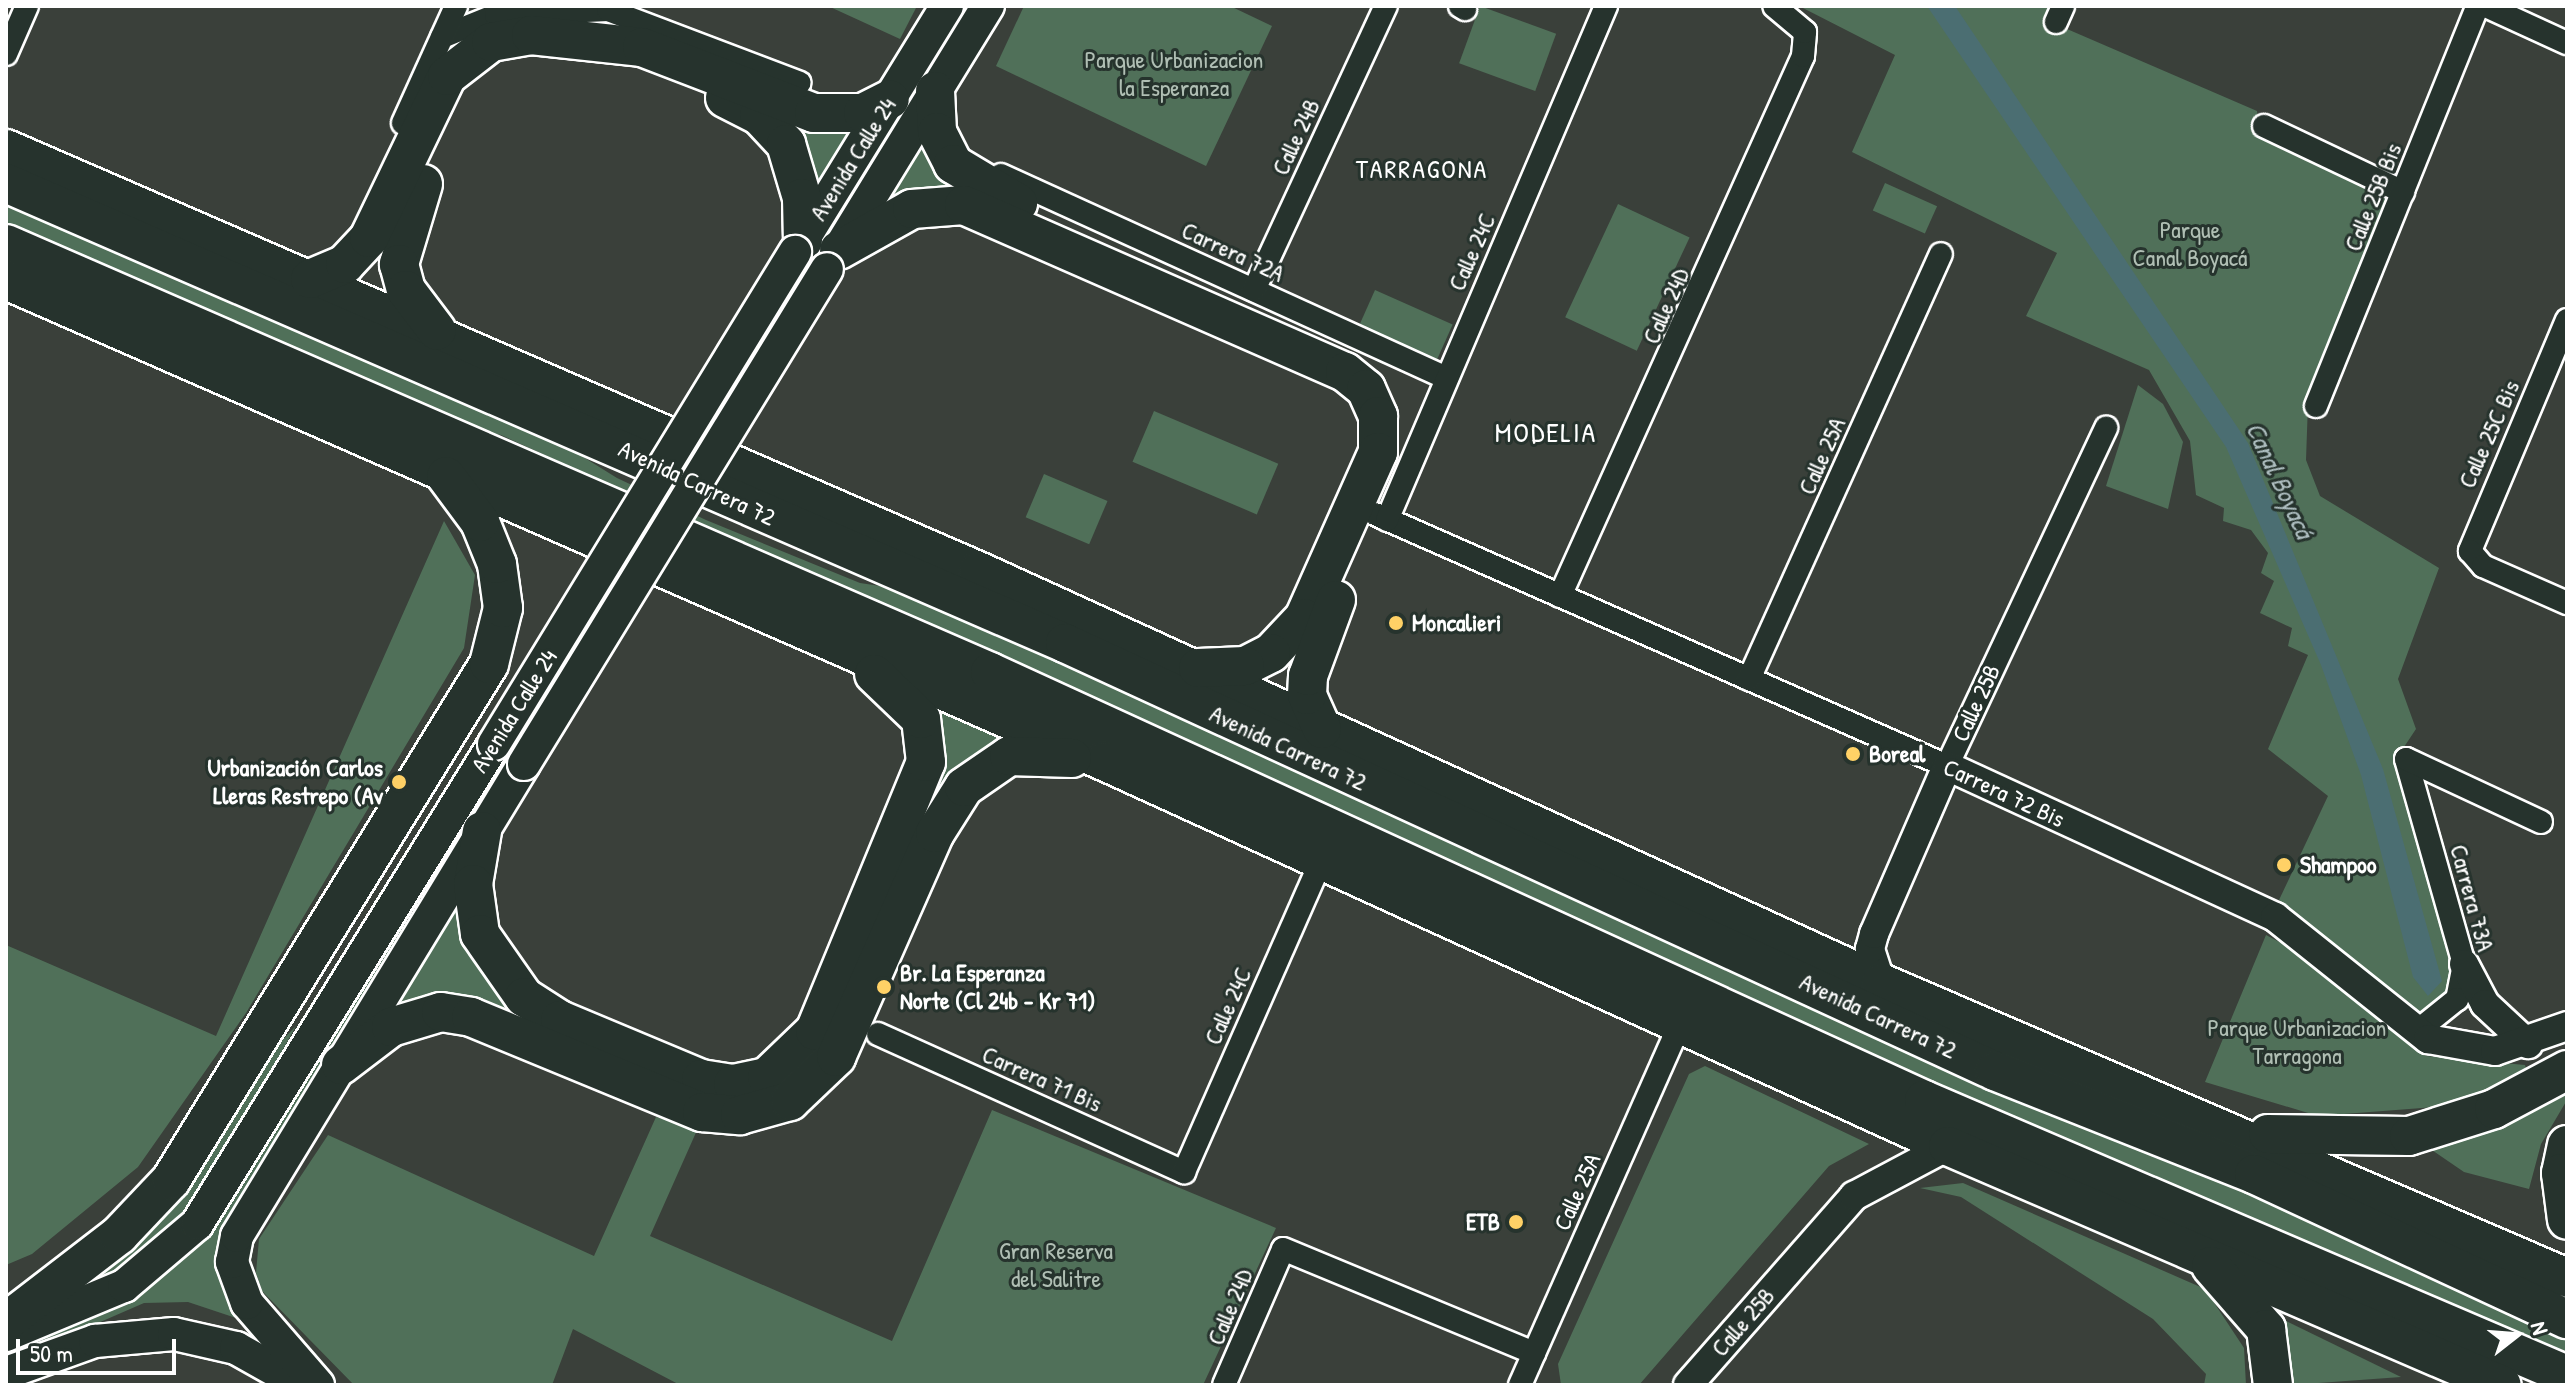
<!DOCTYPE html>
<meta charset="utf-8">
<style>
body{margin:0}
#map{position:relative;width:2573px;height:1391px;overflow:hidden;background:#3a403a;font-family:"Patrick Hand",sans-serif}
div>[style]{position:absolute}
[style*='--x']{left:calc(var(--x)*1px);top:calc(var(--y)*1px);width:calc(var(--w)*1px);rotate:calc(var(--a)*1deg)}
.green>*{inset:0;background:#507059;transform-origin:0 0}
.water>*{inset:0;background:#4b6e72}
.roads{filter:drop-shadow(2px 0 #fff) drop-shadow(-2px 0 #fff) drop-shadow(0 2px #fff) drop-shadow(0 -2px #fff)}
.minor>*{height:22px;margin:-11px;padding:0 11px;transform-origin:11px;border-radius:11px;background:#26332d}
.tertiary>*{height:28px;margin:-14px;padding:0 14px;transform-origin:14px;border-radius:14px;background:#26332d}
.secondary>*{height:32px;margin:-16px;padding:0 16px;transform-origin:16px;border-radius:16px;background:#26332d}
.trunk>*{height:38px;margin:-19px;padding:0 19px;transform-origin:19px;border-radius:19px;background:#26332d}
.bridges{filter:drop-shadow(2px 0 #fff) drop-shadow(-2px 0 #fff) drop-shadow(0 2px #fff) drop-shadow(0 -2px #fff)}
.secondary-bridge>*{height:32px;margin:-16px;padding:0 16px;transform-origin:16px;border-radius:16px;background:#26332d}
.dots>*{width:22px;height:22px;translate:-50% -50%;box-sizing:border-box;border:4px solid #26332d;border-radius:50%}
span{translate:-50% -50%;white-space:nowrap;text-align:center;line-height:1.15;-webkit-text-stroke:6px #26332d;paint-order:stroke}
.park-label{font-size:24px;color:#b0bfb4}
.street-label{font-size:24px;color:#fff}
.poi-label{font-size:24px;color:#fff;font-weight:700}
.left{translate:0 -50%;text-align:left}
.right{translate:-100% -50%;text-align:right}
.neighbourhood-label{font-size:26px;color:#fff;letter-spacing:2px}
.water-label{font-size:26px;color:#aebec0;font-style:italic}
.quarter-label{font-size:28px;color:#fff;letter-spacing:2px}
.frame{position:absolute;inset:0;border:8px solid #fff;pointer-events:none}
.north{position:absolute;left:2477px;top:1295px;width:80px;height:80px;-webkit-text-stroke:6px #26332d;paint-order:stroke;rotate:73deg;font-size:22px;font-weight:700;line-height:32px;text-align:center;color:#fff}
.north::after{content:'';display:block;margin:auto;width:28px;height:36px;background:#fff;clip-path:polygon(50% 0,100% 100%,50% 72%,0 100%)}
.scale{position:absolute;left:16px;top:1339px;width:160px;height:36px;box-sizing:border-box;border:4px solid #fff;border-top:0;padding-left:10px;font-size:24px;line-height:28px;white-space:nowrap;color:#fff;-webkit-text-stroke:6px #26332d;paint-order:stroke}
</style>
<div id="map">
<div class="green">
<i style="clip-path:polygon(828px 6px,917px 6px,900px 39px)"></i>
<i style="clip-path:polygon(1024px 6px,1230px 6px,1272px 26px,1206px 166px,996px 66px)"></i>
<i style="left:1480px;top:6px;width:81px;height:61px;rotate:20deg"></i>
<i style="clip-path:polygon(1799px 6px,2050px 6px,2046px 16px,2067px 29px,2257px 111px,2259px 132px,2390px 195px,2308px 403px,2306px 460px,2320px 496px,2439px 568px,2398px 679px,2416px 729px,2396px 759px,2453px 965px,2455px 993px,2424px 1014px,2408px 1011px,2279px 900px,2328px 796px,2268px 749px,2308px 655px,2288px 646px,2292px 628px,2260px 613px,2274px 581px,2261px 573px,2268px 553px,2251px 530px,2223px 521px,2224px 508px,2196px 495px,2190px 441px,2149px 370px,2026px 316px,2057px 253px,1852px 152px,1895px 55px)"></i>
<i style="clip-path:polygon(773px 112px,863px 129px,818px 204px)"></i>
<i style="clip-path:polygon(924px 135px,956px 189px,902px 192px,885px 200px)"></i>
<i style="left:1885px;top:183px;width:57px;height:30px;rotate:24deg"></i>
<i style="clip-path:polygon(6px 194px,527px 422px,617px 478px,706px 520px,860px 583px,907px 590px,2567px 1330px,2567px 1362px,2073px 1150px,501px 435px,458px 427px,6px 234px)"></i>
<i style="left:1618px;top:204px;width:79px;height:125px;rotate:25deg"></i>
<i style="left:1375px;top:290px;width:85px;height:43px;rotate:24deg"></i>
<i style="clip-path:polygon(2138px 385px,2163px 404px,2183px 442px,2168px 509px,2106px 486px)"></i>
<i style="left:1154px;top:411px;width:135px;height:55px;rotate:23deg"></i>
<i style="left:1044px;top:474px;width:69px;height:47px;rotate:23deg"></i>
<i style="clip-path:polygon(444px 521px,475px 575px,464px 648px,246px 1013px,138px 1167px,32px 1254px,6px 1265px,6px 945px,216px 1036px)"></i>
<i style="clip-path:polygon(928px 698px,1006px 738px,960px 764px,914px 833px,944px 748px)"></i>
<i style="clip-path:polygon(459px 887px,467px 947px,512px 1014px,437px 993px,392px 1004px)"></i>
<i style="clip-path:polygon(407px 920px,225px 1290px,239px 1319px,188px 1302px,144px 1303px,6px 1363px,6px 1349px,217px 1215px)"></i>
<i style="clip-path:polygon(2266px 935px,2312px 959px,2426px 1056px,2525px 1065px,2528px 1076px,2448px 1106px,2318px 1116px,2205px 1082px)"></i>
<i style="clip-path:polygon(296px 1026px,193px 1212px,152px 1257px,84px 1289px,171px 1210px,255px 1068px)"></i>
<i style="clip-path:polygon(1705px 1066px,1869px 1144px,1829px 1166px,1639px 1385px,1561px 1385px,1558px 1364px,1689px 1074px)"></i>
<i style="clip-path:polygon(2567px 1073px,2567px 1100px,2541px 1144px,2529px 1189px,2464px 1172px,2426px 1146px)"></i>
<i style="clip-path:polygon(992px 1110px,1276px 1228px,1203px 1385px,680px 1385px,573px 1329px,552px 1385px,354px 1385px,262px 1291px,256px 1273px,259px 1239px,328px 1135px,594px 1256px,656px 1117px,698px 1128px,650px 1236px,892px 1341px)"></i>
<i style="clip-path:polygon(1963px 1183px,2205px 1289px,2244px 1348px,2246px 1385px,2204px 1385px,2206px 1374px,2153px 1319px,1961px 1197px,1920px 1188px)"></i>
<i style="clip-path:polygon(2276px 1316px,2401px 1377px,2291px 1385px)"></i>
</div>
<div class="water">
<i style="clip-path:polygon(1927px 6px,1955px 6px,2248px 443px,2383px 769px,2442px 981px,2428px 996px,2413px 977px,2361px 775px,2321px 665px,2226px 447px)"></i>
</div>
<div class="roads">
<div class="minor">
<i style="--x:1460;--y:6;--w:6;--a:31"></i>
<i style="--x:2486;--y:6;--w:89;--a:24.6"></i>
<i style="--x:2056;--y:22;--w:17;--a:-66"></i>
<i style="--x:442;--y:37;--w:58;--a:-22.2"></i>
<i style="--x:496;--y:15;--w:112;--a:-2.6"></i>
<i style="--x:608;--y:10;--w:205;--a:20.8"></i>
<i style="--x:6;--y:54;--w:52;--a:-66.4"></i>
<i style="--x:403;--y:123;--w:128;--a:-65.6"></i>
<i style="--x:2264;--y:126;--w:154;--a:25.4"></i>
<i style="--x:1001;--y:175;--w:487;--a:24.5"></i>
<i style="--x:1254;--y:290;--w:313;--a:-65.1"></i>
<i style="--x:2567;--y:320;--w:251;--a:112.8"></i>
<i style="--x:2470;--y:551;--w:20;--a:49"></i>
<i style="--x:2483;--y:566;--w:92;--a:23.8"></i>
<i style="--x:2316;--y:406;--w:432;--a:-68"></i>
<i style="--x:1375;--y:514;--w:625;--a:23.78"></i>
<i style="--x:1947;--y:766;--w:374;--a:-64.8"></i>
<i style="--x:1387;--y:520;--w:559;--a:-66.92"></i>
<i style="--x:1560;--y:596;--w:592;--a:-65.77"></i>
<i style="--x:1803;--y:56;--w:24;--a:-85"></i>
<i style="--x:1805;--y:32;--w:40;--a:-140"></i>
<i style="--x:1749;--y:679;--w:466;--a:-65.7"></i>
<i style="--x:2406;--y:759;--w:213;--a:74.2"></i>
<i style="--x:2464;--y:964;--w:36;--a:101"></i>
<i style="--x:2457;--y:999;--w:53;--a:141.2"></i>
<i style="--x:2406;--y:759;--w:149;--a:25"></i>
<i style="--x:878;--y:1034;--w:336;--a:24.3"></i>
<i style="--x:1184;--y:1172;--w:340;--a:-66.2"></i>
<i style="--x:1224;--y:1385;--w:148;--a:-66.5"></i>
<i style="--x:1283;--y:1249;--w:272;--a:22.5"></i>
<i style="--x:1520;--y:1385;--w:398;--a:-66.1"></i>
</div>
<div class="tertiary">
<i style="--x:2464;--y:964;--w:45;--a:62.3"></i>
<i style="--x:2485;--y:1004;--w:59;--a:42.9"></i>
<i style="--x:1881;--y:983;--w:36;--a:-108"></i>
<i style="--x:1870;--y:949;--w:16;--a:-75"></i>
<i style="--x:1874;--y:934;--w:183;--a:-66.5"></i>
<i style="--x:1947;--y:766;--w:361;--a:24.7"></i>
<i style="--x:2275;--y:917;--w:196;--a:38.6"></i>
<i style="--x:2428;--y:1039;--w:68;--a:10.2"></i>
<i style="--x:2495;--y:1051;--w:76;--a:-19.1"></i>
<i style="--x:1688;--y:1385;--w:252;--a:-48.7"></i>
<i style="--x:1854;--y:1196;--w:106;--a:-28"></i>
</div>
<div class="secondary">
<i style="--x:798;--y:248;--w:284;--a:-58.4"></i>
<i style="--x:837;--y:252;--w:289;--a:-58.5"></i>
<i style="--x:6;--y:1335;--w:128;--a:-22.6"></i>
<i style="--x:124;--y:1286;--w:96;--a:-40.3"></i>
<i style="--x:197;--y:1224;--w:564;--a:-58.25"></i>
<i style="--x:6;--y:1373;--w:95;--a:-19.8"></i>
<i style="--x:95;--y:1341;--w:79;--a:-5.1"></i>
<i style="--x:174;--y:1334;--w:64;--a:12.7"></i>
<i style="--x:236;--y:1348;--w:76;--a:29.3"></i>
<i style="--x:318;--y:1385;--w:108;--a:-130.9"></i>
<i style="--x:247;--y:1303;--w:44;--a:-110.1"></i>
<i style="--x:232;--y:1262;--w:26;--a:-79"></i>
<i style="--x:237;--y:1236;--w:552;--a:-58.7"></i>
</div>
<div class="trunk">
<i style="--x:935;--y:91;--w:41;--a:87.2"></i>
<i style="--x:937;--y:132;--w:36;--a:63"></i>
<i style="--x:953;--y:164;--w:76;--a:31"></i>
<i style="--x:725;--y:98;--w:38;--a:27"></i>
<i style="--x:759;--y:115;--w:40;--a:47"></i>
<i style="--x:786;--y:144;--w:56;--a:73.5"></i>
<i style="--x:802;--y:198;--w:43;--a:88.7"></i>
<i style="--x:6;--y:149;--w:1060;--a:23.47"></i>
<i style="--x:978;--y:571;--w:993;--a:24.53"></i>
<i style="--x:1881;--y:983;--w:747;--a:23.27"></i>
<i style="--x:6;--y:183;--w:1155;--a:23.48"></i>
<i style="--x:1065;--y:643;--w:1024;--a:24.71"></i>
<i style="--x:1995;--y:1071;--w:279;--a:21.7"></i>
<i style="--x:2254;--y:1174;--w:345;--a:24.9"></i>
<i style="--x:423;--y:184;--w:84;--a:106.7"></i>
<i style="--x:399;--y:264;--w:27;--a:75"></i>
<i style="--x:406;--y:290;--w:51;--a:52.9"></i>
<i style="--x:6;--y:244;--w:1073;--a:23.51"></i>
<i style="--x:990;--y:672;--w:1027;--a:24.62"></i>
<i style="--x:1924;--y:1100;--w:699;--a:23.16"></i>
<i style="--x:839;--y:250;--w:84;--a:-29.3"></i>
<i style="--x:912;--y:209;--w:52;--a:-4.4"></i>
<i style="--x:964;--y:205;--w:416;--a:23.7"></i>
<i style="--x:1345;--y:372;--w:27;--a:39"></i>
<i style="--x:1366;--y:389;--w:30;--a:66"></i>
<i style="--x:1378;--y:416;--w:36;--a:90"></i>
<i style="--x:1378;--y:452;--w:182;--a:114"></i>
<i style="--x:1304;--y:618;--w:48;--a:133.3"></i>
<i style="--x:1271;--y:653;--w:29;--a:153"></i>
<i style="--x:1245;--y:666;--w:47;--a:177.6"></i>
<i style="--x:310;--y:279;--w:38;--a:-23"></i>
<i style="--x:345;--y:264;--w:35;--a:-47"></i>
<i style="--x:369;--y:238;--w:180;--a:-64.3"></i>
<i style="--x:447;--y:76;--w:56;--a:-37.7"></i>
<i style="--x:491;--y:42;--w:41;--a:-9.9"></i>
<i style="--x:531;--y:35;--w:112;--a:6.2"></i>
<i style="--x:642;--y:47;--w:184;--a:21"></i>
<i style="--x:814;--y:113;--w:49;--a:0"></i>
<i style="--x:863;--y:113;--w:30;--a:-27"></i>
<i style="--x:6;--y:280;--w:1199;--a:23.66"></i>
<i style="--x:1104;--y:761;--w:928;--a:24.52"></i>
<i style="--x:1948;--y:1146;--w:603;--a:23.34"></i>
<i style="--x:1322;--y:729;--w:37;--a:-114"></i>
<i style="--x:1307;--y:695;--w:19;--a:-87"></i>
<i style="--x:1308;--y:676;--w:81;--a:-69.8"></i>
<i style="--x:482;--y:831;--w:54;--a:99.6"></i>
<i style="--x:473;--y:884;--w:50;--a:82"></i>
<i style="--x:480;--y:934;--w:77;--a:55.1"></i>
<i style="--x:524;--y:997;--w:43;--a:32.6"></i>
<i style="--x:560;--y:1020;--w:153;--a:22.7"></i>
<i style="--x:701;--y:1079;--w:32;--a:9"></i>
<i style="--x:733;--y:1084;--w:35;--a:-12"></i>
<i style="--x:767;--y:1077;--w:66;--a:-43.8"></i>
<i style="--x:815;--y:1031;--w:291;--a:-67.6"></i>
<i style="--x:926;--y:762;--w:43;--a:-96.6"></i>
<i style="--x:921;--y:719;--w:65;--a:-136.2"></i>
<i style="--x:341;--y:1065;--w:63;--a:-37.2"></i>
<i style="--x:391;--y:1027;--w:52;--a:-16.7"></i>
<i style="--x:441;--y:1012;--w:30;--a:9"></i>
<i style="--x:471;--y:1017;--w:250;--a:22.4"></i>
<i style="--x:702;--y:1112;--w:38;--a:5"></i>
<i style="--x:740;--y:1115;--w:52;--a:-15.6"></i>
<i style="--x:790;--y:1101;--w:64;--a:-43.7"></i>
<i style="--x:836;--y:1057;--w:245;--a:-66.2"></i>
<i style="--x:935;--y:833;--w:54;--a:-57.8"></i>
<i style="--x:964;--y:787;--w:55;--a:-34.6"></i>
<i style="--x:1009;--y:756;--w:63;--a:1.8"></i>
<i style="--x:2268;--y:1134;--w:141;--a:0.8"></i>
<i style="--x:2409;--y:1136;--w:89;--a:-17.6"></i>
<i style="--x:2494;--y:1109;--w:83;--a:-28.1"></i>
<i style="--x:2567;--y:1145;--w:29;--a:102"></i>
<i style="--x:2561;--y:1173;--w:47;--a:82.7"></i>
<i style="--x:2211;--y:1266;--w:84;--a:48.9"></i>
<i style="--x:2266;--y:1329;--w:56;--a:82.9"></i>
<i style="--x:6;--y:1322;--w:143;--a:-37.6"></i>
<i style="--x:119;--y:1235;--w:76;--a:-46.6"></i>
<i style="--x:171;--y:1180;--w:606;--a:-58.36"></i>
<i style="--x:489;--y:664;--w:58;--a:-76"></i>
<i style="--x:503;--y:608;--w:44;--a:-97.8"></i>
<i style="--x:497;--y:564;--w:45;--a:-112"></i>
<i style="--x:480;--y:522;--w:57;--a:-126.5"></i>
</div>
</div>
<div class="bridges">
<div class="secondary-bridge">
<i style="--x:494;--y:744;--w:577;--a:-58.54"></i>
<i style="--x:524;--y:764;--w:580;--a:-58.53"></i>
</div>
</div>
<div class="dots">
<i style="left:1396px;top:623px;background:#ffd166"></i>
<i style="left:1853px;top:754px;background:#ffd166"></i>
<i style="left:399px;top:782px;background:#ffd166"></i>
<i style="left:2284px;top:865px;background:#ffd166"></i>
<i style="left:884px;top:987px;background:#ffd166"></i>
<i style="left:1516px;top:1222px;background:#ffd166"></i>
</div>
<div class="park-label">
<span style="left:1174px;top:74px">Parque Urbanizacion<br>la Esperanza</span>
<span style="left:2190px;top:244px">Parque<br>Canal Boyacá</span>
<span style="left:2297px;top:1042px">Parque Urbanizacion<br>Tarragona</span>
<span style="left:1056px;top:1265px">Gran Reserva<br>del Salitre</span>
</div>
<div class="street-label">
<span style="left:1296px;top:137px;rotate:-65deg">Calle 24B</span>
<span style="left:853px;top:159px;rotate:-58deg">Avenida Calle 24</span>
<span style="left:2373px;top:197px;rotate:-68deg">Calle 25B Bis</span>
<span style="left:1233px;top:252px;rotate:25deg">Carrera 72A</span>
<span style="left:1472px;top:252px;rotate:-66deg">Calle 24C</span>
<span style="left:1666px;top:306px;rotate:-66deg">Calle 24D</span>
<span style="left:2489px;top:434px;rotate:-66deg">Calle 25C Bis</span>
<span style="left:1822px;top:456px;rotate:-66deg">Calle 25A</span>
<span style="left:697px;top:483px;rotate:25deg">Avenida Carrera 72</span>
<span style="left:1976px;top:703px;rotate:-65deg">Calle 25B</span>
<span style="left:514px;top:711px;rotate:-58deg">Avenida Calle 24</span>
<span style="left:1288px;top:748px;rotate:25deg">Avenida Carrera 72</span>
<span style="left:2004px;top:793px;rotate:25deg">Carrera 72 Bis</span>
<span style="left:2472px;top:898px;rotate:75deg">Carrera 73A</span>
<span style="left:1228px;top:1006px;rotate:-66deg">Calle 24C</span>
<span style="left:1878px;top:1016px;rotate:25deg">Avenida Carrera 72</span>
<span style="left:1042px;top:1079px;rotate:24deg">Carrera 71 Bis</span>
<span style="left:1577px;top:1192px;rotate:-66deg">Calle 25A</span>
<span style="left:1230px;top:1307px;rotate:-67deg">Calle 24D</span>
<span style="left:1743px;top:1322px;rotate:-49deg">Calle 25B</span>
</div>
<div class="poi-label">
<span class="left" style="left:1412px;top:623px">Moncalieri</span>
<span class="left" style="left:1869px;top:754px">Boreal</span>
<span class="right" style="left:383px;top:782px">Urbanización Carlos<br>Lleras Restrepo (Av</span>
<span class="left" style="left:2300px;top:865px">Shampoo</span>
<span class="left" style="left:900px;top:987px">Br. La Esperanza<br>Norte (Cl 24b - Kr 71)</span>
<span class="right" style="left:1500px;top:1222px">ETB</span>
</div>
<div class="neighbourhood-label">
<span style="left:1422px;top:169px">TARRAGONA</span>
</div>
<div class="water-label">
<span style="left:2280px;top:480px;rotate:65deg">Canal Boyacá</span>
</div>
<div class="quarter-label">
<span style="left:1546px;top:432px">MODELIA</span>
</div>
<div class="frame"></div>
<div class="north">N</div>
<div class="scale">50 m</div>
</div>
